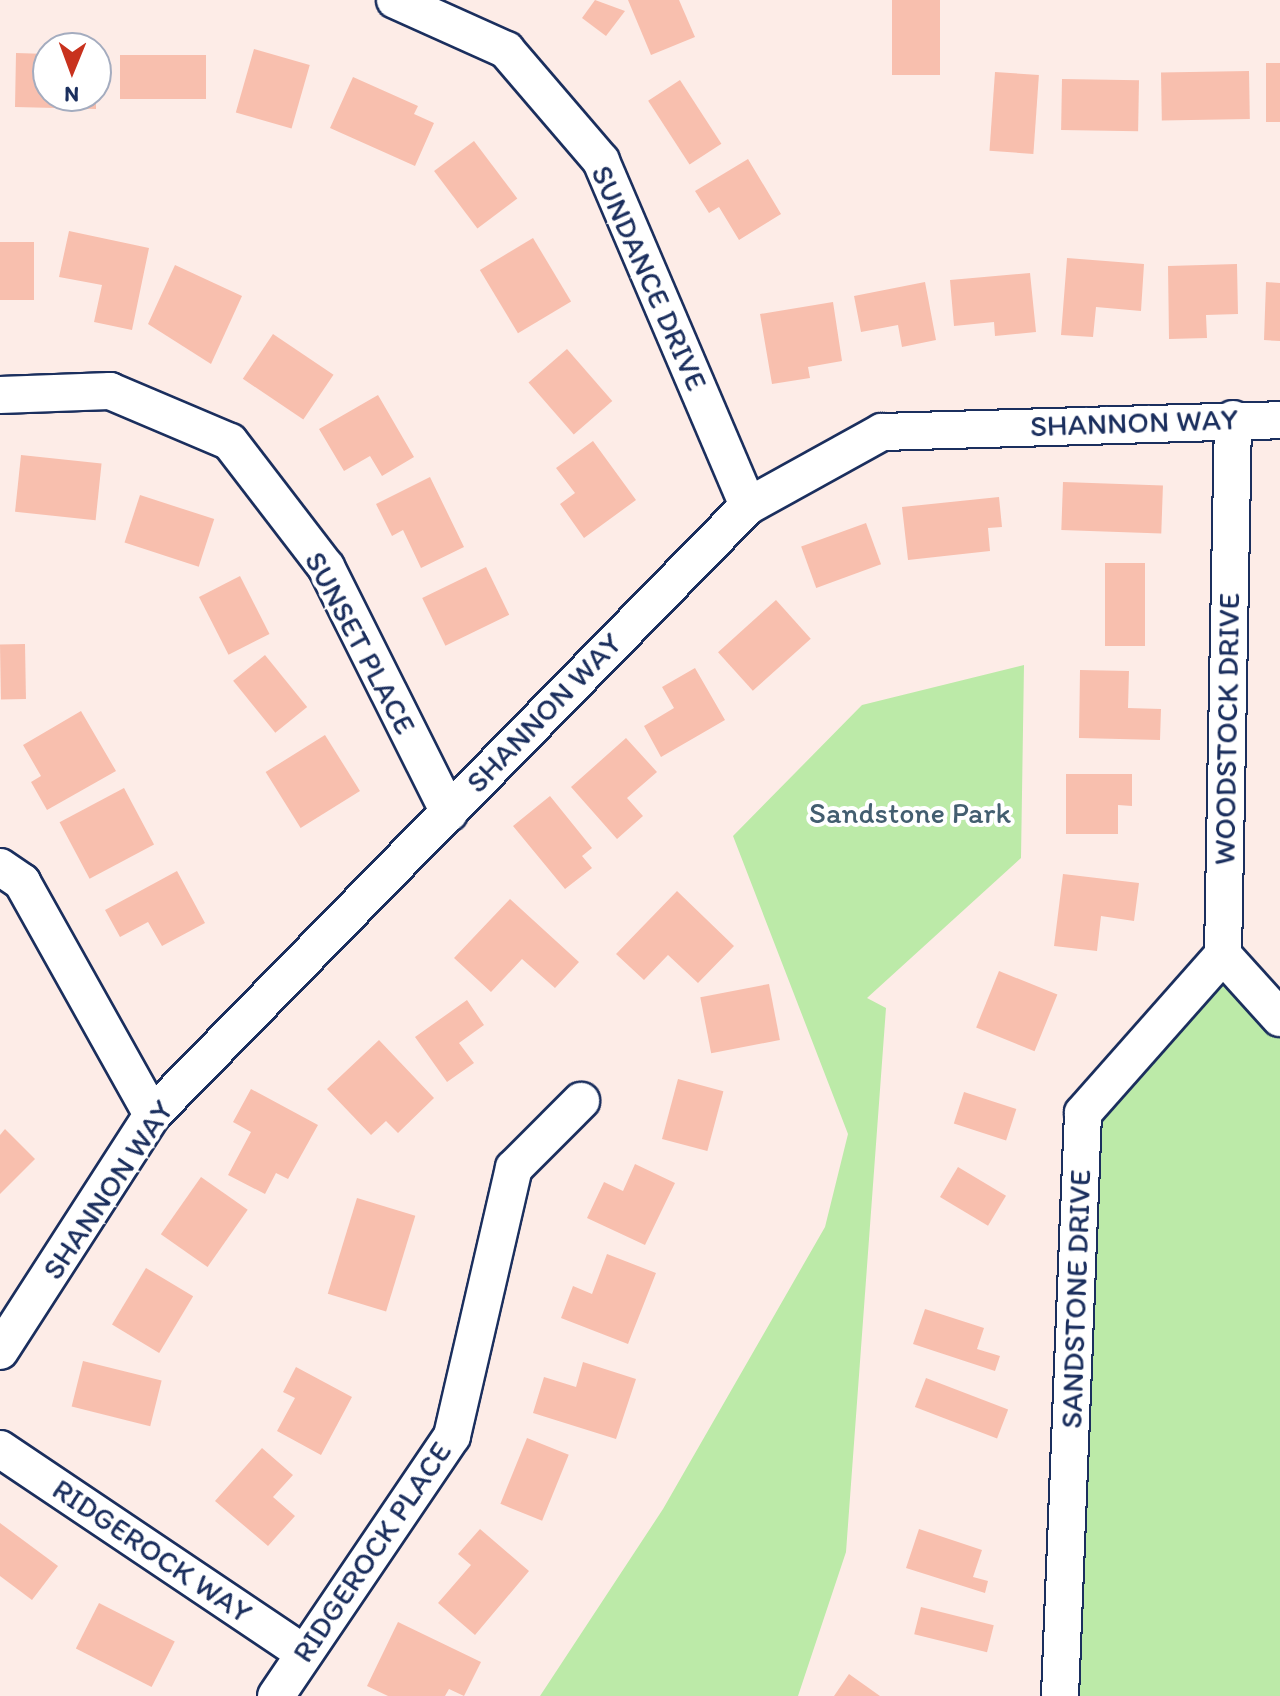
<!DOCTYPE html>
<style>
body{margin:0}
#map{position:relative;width:1280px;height:1696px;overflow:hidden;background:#fdece7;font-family:Itim,sans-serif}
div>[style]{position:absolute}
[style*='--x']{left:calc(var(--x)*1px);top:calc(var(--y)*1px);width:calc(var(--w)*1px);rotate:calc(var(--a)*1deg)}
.green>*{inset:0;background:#bceaa8}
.building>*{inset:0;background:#f8bfae;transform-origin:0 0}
.roads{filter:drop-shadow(2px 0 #1b2f5e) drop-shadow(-2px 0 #1b2f5e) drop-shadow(0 2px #1b2f5e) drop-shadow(0 -2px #1b2f5e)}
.minor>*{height:36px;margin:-18px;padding:0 18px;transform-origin:18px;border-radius:18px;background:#fff}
span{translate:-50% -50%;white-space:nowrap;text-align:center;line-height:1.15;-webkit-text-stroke:8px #fff;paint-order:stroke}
.street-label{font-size:30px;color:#1b2f5e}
.park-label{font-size:30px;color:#435e70}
.north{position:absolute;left:32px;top:32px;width:80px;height:80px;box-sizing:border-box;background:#fff;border:2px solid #a4acbf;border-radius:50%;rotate:181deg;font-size:22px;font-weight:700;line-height:32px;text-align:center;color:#1b2f5e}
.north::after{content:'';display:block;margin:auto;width:28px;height:36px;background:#c8321e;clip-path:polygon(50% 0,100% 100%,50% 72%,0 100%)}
</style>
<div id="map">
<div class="green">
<i style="clip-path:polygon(1024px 665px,1021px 858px,867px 998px,886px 1008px,846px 1552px,798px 1696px,540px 1696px,663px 1509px,825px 1227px,848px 1134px,733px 836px,862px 705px)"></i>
<i style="clip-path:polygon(1210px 949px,1280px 1007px,1280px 1696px,1061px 1696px,1089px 1143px)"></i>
</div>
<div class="building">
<i style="clip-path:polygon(595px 0,625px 11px,606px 36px,582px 18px)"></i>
<i style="clip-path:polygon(628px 0,679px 0,695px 37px,651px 55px)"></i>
<i style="left:892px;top:0;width:48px;height:75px"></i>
<i style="left:254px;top:49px;width:58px;height:66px;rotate:16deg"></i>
<i style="clip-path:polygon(16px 53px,48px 54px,48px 96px,96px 96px,96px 109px,15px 107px)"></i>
<i style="left:206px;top:55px;width:44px;height:86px;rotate:90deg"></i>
<i style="left:1266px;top:63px;width:14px;height:59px"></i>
<i style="left:1249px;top:71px;width:48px;height:88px;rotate:89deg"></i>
<i style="left:995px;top:72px;width:44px;height:79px;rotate:4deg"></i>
<i style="clip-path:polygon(353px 77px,418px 106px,414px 114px,434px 123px,415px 166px,330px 128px)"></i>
<i style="left:1062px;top:79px;width:77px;height:51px;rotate:1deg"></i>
<i style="left:680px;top:80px;width:76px;height:38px;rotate:57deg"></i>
<i style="left:474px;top:141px;width:72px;height:50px;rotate:53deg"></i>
<i style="clip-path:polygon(748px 159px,781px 214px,739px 240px,719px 207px,709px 213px,695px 191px)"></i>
<i style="clip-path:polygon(69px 231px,149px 248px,132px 330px,94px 322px,102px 285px,59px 277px)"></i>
<i style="left:533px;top:238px;width:74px;height:62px;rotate:59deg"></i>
<i style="left:0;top:242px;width:34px;height:58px"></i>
<i style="clip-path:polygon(1067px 258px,1144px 264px,1141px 311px,1096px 307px,1093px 337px,1061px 335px)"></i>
<i style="clip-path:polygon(1237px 264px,1238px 314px,1206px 315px,1207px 338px,1169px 339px,1168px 266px)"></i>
<i style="clip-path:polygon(175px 265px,242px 296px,211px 364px,148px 324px)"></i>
<i style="clip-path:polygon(1030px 273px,1036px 332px,995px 336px,994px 322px,954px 326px,950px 280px)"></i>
<i style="clip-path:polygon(925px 282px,936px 340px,902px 347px,898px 325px,861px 332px,854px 296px)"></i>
<i style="clip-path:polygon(1266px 282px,1280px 283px,1280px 341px,1264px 340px)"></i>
<i style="clip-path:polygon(833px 302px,842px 361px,808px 367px,810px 378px,772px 384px,760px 314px)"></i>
<i style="left:273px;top:334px;width:73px;height:54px;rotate:34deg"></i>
<i style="left:567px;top:349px;width:69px;height:51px;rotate:49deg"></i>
<i style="clip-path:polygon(378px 395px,414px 457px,382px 476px,370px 456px,344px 471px,319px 429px)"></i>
<i style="clip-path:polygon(593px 441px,636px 500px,584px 538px,560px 504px,575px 493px,556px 468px)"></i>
<i style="left:21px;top:455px;width:81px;height:57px;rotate:6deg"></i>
<i style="clip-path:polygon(430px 477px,464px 547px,421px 568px,403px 530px,392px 536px,376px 504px)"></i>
<i style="left:1063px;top:482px;width:100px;height:48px;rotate:2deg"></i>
<i style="left:140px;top:495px;width:78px;height:50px;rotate:18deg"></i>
<i style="clip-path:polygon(999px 497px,1002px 527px,988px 528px,990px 551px,908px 560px,902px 507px)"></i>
<i style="left:866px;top:523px;width:44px;height:69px;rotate:70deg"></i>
<i style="left:1105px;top:563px;width:40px;height:83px"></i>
<i style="left:486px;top:567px;width:53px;height:71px;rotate:64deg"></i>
<i style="left:240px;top:576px;width:65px;height:46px;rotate:63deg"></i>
<i style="left:776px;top:600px;width:52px;height:78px;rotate:48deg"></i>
<i style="left:25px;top:644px;width:55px;height:25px;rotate:89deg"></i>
<i style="left:265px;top:655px;width:67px;height:41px;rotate:51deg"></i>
<i style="clip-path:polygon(695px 668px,725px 720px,661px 757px,644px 726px,674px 708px,662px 687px)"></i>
<i style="clip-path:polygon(1080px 670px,1129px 671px,1128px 708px,1161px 709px,1160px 740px,1079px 738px)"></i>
<i style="clip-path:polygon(81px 711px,116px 771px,47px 810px,31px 782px,41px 776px,23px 745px)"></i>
<i style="left:325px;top:735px;width:66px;height:70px;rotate:58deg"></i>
<i style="clip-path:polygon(626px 738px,657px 772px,627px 798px,643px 816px,617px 839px,571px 787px)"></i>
<i style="clip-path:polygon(1066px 774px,1132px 774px,1132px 806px,1118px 805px,1118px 834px,1066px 834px)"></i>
<i style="left:124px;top:788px;width:64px;height:73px;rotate:62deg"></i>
<i style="clip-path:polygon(550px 796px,592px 848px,582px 856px,592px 868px,565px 889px,513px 826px)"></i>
<i style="clip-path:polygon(177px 871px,205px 923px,162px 946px,148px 922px,120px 937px,105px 910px)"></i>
<i style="clip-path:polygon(1063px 874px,1139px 883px,1134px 921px,1101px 916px,1097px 951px,1054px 946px)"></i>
<i style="clip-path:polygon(677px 891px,734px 946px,698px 983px,668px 955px,644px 980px,616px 954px)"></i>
<i style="clip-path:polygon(510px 899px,579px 962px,555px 988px,522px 959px,491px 992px,454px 958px)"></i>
<i style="left:999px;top:971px;width:63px;height:61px;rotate:22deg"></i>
<i style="left:769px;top:984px;width:57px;height:70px;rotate:79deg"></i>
<i style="clip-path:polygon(467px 1000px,484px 1025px,459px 1043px,474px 1063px,447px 1082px,415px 1037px)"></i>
<i style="clip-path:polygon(379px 1040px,434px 1098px,398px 1133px,386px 1121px,371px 1135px,327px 1089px)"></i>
<i style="left:678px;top:1079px;width:47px;height:62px;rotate:15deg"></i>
<i style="clip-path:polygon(251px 1089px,318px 1125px,288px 1179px,276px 1173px,265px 1194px,228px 1175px,251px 1132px,233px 1122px)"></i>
<i style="left:964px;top:1092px;width:55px;height:33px;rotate:18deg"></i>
<i style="clip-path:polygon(5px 1129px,35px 1159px,0 1194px,0 1135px)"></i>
<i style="clip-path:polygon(635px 1164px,675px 1183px,645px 1245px,587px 1218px,604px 1182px,623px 1191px)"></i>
<i style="left:958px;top:1167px;width:56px;height:35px;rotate:31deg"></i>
<i style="left:201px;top:1177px;width:57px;height:70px;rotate:35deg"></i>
<i style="left:357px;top:1198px;width:61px;height:100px;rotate:17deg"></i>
<i style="clip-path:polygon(607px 1254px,656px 1273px,628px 1344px,561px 1318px,573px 1286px,592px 1294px)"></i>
<i style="left:146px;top:1268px;width:55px;height:66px;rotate:31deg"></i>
<i style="clip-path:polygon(925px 1309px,984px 1328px,977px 1349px,1000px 1356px,995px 1371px,913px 1344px)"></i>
<i style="left:83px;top:1361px;width:81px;height:47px;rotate:14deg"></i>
<i style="clip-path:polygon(583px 1362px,636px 1379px,616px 1439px,533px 1413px,544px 1377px,576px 1387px)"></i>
<i style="clip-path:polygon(296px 1367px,352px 1397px,321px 1455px,277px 1431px,295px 1398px,283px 1392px)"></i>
<i style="left:926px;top:1378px;width:88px;height:31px;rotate:21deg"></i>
<i style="left:527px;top:1438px;width:45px;height:71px;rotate:22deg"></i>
<i style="clip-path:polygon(262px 1448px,293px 1475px,273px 1497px,295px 1516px,268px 1546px,215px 1501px)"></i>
<i style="clip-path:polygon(0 1523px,58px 1566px,32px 1600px,0 1576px)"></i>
<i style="clip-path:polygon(480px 1529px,529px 1571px,475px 1635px,438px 1603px,471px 1565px,458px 1554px)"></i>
<i style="clip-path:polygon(919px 1529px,982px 1550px,973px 1577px,988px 1581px,985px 1593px,906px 1568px)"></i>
<i style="left:99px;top:1603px;width:85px;height:51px;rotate:27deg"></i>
<i style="left:921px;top:1607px;width:75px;height:28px;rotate:14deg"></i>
<i style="clip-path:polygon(398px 1622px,481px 1662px,464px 1696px,449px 1689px,445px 1696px,388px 1696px,367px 1686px)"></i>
<i style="clip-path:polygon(849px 1674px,880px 1696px,834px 1696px)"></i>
</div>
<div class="roads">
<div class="minor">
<i style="--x:395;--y:0;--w:122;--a:24.2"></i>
<i style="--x:506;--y:50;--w:146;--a:49.4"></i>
<i style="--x:601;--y:161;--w:375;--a:66.9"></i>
<i style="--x:0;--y:395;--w:110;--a:-2.1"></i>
<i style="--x:110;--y:391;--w:130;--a:23"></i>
<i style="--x:230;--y:442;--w:158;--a:52.5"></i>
<i style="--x:326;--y:567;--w:275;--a:63.4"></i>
<i style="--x:1233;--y:419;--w:536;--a:91.07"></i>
<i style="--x:1223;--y:955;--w:85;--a:47.9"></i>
<i style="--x:0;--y:867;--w:27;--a:34"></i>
<i style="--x:22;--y:882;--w:267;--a:60.8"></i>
<i style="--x:0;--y:1351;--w:281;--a:-57.2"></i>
<i style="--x:152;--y:1115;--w:852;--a:-45.62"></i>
<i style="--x:748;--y:506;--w:153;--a:-28.9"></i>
<i style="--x:882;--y:432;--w:398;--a:-1.7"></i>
<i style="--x:0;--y:1449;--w:366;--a:33.9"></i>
<i style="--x:276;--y:1696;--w:314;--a:-55.9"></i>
<i style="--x:452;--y:1436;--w:275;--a:-77"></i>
<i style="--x:514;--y:1168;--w:95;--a:-45"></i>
<i style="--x:1060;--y:1696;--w:583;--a:-87.74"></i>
<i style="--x:1083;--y:1113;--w:211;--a:-48.5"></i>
</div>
</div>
<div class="street-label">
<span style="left:649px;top:278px;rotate:66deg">SUNDANCE DRIVE</span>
<span style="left:1134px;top:423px;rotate:-2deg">SHANNON WAY</span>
<span style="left:360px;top:643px;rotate:62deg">SUNSET PLACE</span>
<span style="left:544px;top:713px;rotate:-46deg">SHANNON WAY</span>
<span style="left:1227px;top:729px;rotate:-89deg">WOODSTOCK DRIVE</span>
<span style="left:108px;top:1190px;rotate:-56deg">SHANNON WAY</span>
<span style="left:1076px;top:1299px;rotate:-88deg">SANDSTONE DRIVE</span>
<span style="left:152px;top:1551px;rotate:34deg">RIDGEROCK WAY</span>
<span style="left:372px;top:1552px;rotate:-56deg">RIDGEROCK PLACE</span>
</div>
<div class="park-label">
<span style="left:910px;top:813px">Sandstone Park</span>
</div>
<div class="north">N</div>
</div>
